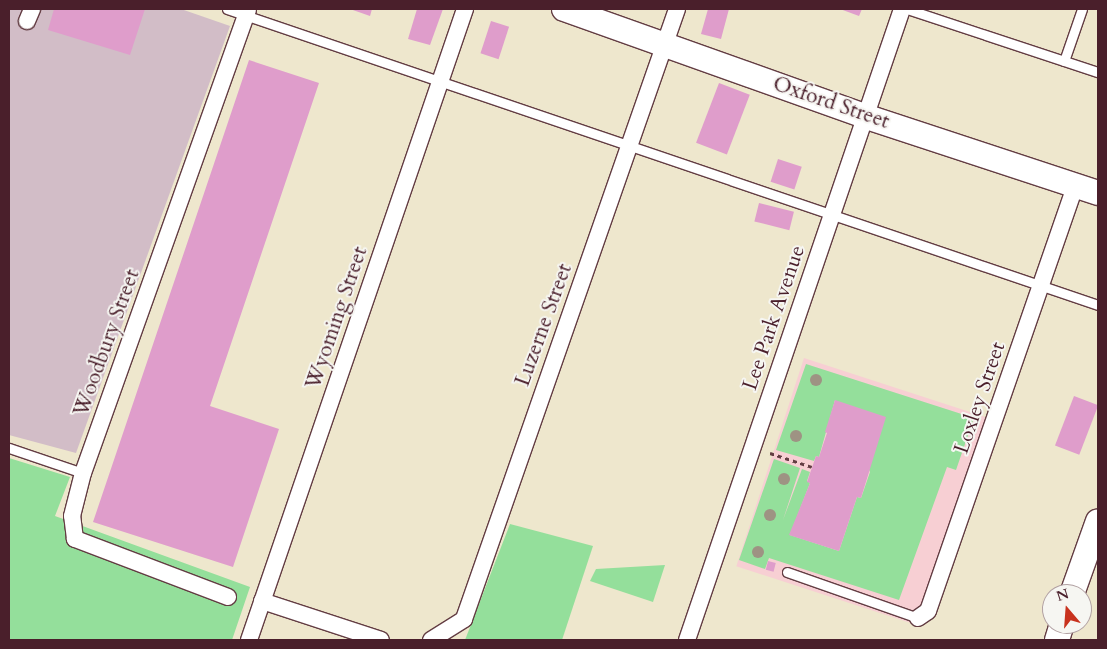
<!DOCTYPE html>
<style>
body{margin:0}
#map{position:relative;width:1107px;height:649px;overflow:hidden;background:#eee7cd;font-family:Cardo,serif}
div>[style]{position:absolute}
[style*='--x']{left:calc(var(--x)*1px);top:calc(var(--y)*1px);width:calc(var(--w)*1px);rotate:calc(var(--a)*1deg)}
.built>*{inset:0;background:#f7cfd3;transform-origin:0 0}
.industrial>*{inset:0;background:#d2bdc7}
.green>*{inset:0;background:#94df9b}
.building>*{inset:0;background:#df9dcb;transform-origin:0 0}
.path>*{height:3px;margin-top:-1.5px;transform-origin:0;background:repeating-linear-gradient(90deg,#633d43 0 4px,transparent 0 8px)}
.roads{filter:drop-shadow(1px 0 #633d43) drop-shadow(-1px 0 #633d43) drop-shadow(0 1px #633d43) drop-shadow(0 -1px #633d43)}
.lane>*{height:9px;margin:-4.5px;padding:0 4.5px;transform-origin:4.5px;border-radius:4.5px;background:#fff}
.street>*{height:16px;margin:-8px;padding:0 8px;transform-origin:8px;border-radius:8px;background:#fff}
.secondary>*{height:24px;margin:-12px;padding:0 12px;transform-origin:12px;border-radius:12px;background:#fff}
.trees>*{width:12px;height:12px;margin:-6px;border-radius:50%;background:#9e9383}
span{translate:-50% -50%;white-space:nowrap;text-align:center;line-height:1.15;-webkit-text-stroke:4px #f6f6f2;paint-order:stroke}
.street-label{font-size:21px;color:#4a1f2b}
.frame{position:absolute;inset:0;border:10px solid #4a1f2b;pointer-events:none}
.north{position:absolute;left:1042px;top:584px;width:50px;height:50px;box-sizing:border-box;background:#f6f6f2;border:1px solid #b1a0a2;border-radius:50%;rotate:342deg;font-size:14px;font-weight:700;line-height:20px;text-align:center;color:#4a1f2b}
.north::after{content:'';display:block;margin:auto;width:18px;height:22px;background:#c8321e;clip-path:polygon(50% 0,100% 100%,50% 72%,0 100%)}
</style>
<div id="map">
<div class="built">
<i style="left:804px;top:358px;width:193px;height:219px;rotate:18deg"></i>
</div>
<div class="industrial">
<i style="clip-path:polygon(9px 9px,181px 9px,230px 26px,76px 453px,9px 435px)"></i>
</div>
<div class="green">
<i style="clip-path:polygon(806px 364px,974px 418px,956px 470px,947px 467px,899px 600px,769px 558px,765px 569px,739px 560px,774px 459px,800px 468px,783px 520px,802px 469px,810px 472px,807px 481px,810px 483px,790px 535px,839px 551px,857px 497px,861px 498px,870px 472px,835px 400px,819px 457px,816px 456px,814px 461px,776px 450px)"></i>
<i style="clip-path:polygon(9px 458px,70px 477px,55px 516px,250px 587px,232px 640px,9px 640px)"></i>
<i style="clip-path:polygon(510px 524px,593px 546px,562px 640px,465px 640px)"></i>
<i style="clip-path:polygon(665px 565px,653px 602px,590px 581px,596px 569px)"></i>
</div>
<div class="building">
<i style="clip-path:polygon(54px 9px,145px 9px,130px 55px,48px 30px)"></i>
<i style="clip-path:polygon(350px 9px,372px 9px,370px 16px)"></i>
<i style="clip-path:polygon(417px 9px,443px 9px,430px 45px,408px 39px)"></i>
<i style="clip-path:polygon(708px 9px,729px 9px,721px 39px,701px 34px)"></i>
<i style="clip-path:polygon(840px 9px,862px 9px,859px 16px)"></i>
<i style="left:491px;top:21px;width:19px;height:34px;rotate:18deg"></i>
<i style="clip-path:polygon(249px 60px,319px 83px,210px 406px,279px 429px,233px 567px,93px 522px)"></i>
<i style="left:719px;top:83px;width:33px;height:64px;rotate:21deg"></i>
<i style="left:778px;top:159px;width:25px;height:24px;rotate:18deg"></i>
<i style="left:759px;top:203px;width:36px;height:19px;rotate:14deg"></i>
<i style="left:1074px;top:396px;width:26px;height:53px;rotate:21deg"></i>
<i style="clip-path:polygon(835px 400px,886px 417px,861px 498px,857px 497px,839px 551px,789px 535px,810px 483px,807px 482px,816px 456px,819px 457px,827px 433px,825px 432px)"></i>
<i style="left:768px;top:561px;width:8px;height:9px;rotate:14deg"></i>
</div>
<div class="path">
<i style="--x:770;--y:453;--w:44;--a:18.4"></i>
</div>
<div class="roads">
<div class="lane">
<i style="--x:227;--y:9;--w:920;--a:18.77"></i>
<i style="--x:907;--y:9;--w:201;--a:18.3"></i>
<i style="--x:1064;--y:61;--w:55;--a:-70.9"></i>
<i style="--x:9;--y:448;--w:78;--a:18.7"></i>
<i style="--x:787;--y:572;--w:139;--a:19.3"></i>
</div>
<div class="street">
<i style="--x:27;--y:21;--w:13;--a:-67"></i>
<i style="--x:228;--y:597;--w:164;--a:-159.2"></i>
<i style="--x:75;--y:539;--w:23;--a:-97"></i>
<i style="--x:72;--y:516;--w:44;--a:-75.7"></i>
<i style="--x:83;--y:473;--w:492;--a:-70.4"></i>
<i style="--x:262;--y:601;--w:125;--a:18.1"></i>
<i style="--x:918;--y:618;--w:12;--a:-35"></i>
<i style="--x:928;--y:611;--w:450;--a:-70.9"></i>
<i style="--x:249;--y:640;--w:667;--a:-71.1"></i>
<i style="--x:431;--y:640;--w:39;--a:-32"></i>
<i style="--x:464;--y:619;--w:646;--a:-70.75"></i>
<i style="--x:687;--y:640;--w:667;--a:-71.18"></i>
</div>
<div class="secondary">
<i style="--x:564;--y:9;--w:319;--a:19.6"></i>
<i style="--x:864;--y:116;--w:246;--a:18.2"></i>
<i style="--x:1072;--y:594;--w:77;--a:-70.4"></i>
<i style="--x:1057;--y:640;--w:17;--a:-73"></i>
</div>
</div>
<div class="trees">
<i style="left:816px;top:380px"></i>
<i style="left:796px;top:436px"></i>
<i style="left:784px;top:479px"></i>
<i style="left:770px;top:515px"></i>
<i style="left:758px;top:552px"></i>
</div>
<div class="street-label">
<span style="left:831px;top:103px;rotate:19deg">Oxford Street</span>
<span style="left:337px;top:318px;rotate:-71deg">Wyoming Street</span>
<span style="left:774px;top:318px;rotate:-71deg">Lee Park Avenue</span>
<span style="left:544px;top:325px;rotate:-70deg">Luzerne Street</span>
<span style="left:107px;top:343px;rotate:-70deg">Woodbury Street</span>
<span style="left:980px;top:398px;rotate:-71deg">Loxley Street</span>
</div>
<div class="frame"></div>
<div class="north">N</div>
</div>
